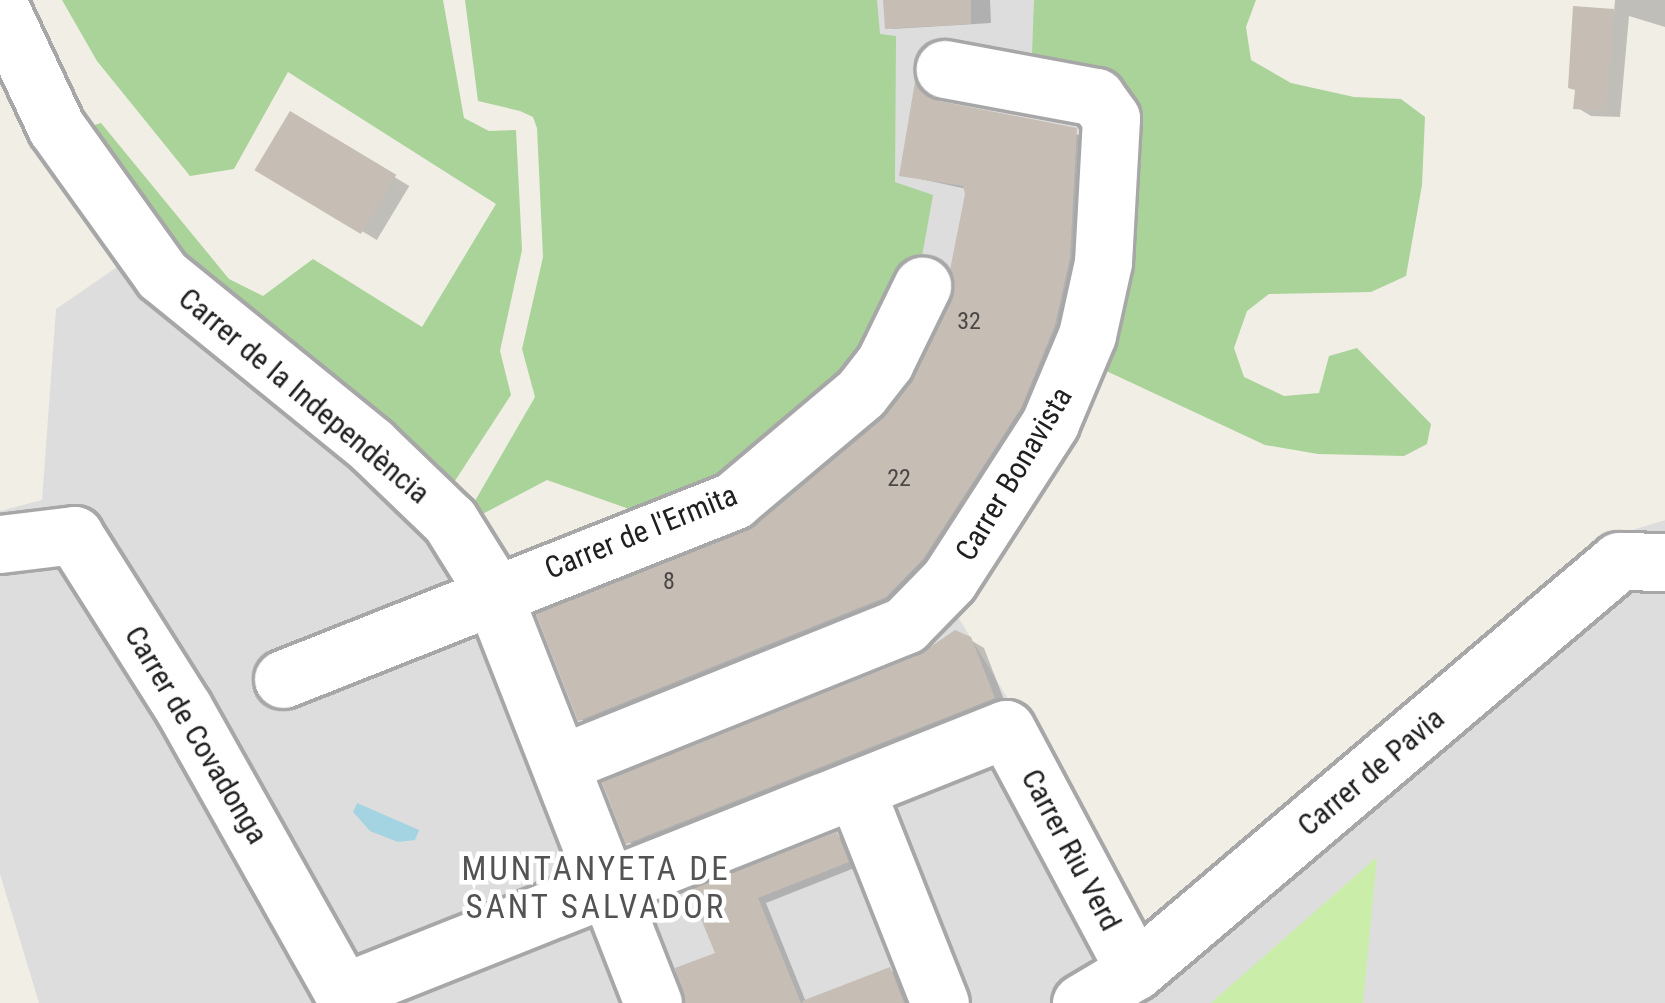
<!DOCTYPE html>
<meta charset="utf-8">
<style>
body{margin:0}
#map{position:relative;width:1665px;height:1003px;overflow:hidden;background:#f1eee6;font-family:"Roboto Condensed",sans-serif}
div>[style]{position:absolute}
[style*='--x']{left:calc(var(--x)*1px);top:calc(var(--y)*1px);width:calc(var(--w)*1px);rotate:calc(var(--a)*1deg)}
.residential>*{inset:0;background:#dedddd}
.grass>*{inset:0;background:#caeea9}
.forest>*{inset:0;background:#a9d398}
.water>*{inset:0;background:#a4d3e1}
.shadow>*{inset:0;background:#0003;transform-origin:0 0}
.building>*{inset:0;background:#c6bdb5;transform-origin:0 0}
.roads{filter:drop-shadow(3px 0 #a7a7a7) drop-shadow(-3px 0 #a7a7a7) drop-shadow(0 3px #a7a7a7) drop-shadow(0 -3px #a7a7a7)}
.minor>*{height:57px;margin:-28.5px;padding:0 28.5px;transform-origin:28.5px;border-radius:28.5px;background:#fff}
span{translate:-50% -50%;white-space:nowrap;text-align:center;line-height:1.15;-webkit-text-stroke:9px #fff;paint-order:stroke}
.number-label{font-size:24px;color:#4a4745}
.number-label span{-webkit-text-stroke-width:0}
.street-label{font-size:30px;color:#202020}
.neighbourhood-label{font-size:33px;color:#535353;letter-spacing:3px}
</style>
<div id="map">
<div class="residential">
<i style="clip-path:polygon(864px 0,1039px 0,1135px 85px,1141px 178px,1111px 359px,1048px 477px,958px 617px,1149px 930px,1623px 533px,1665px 520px,1665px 1003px,39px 1003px,0 874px,0 511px,42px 500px,56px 309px,123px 263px,496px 562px,659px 504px,889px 174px)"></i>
</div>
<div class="grass">
<i style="clip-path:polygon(1377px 857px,1363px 1003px,1211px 1003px)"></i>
</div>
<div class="forest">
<i style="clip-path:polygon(62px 0,443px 0,464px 118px,489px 131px,516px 130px,522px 250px,500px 351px,511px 395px,449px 490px,169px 256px,88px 127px,101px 123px,229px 279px,263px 296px,313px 259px,422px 327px,496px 204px,288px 72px,234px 169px,190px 176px,97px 61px)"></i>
<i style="clip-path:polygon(465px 0,877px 0,880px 34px,896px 36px,895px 182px,933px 195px,919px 273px,879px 359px,713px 487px,632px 510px,547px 480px,475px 518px,472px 506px,535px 397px,522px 349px,543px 257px,537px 128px,533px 117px,520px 111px,478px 101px)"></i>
<i style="clip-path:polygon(1034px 0,1256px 0,1246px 27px,1251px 60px,1291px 83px,1354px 97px,1401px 99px,1425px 117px,1422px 185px,1406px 276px,1371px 292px,1269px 294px,1247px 311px,1234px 348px,1244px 377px,1284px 396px,1319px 393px,1329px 356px,1357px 348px,1431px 424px,1427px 444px,1404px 456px,1318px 454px,1265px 445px,1102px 369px,1137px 181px,1129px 92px,1031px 82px)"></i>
</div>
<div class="water">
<i style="clip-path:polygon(357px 803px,419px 830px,415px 840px,398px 842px,370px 831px,353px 812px)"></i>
</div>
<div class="shadow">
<i style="clip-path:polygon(886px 0,990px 0,991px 23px,892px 29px)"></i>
<i style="clip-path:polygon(1615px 0,1665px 0,1665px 27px,1629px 16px,1620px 117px,1591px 116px,1576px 107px,1576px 9px,1614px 12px)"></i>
<i style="clip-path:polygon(949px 113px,1086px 136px,1079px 264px,1064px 331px,1029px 413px,932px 564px,896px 601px,590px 724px,580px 719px,756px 528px,884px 420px,917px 378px,955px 300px,967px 189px,902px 175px)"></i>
<i style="left:291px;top:115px;width:138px;height:63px;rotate:31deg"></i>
<i style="clip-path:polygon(969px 639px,984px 648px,1006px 705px,642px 850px,629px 842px)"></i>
<i style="clip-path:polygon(836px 835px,846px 841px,857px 867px,766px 903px,806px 1002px,890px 970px,900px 976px,911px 1003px,686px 1003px,718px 954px,693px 892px)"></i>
</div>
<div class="building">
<i style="clip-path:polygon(883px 0,971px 0,971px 24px,885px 29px)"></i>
<i style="clip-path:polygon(1573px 6px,1614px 9px,1606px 111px,1573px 109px,1575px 90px,1568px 88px)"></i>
<i style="clip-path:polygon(915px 82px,939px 101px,1077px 128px,1070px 258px,1055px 325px,1021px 408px,923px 559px,886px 597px,578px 721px,536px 614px,755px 526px,882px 418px,914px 377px,952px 299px,950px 270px,965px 194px,963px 186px,899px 176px)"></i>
<i style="left:290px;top:111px;width:124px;height:69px;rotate:31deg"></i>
<i style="clip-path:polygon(955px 630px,971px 637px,995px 698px,626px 844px,602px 782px,917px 656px)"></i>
<i style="clip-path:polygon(837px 832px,849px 862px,758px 898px,801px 1003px,685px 1003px,675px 968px,715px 953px,689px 890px)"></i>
<i style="clip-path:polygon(890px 967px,904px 1003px,803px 1003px,802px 1001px)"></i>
</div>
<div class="roads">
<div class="minor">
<i style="--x:0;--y:8;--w:132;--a:64.8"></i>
<i style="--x:56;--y:127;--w:182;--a:54.4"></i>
<i style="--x:162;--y:275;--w:269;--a:39.1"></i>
<i style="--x:371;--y:445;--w:110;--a:43.9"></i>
<i style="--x:450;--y:521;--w:72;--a:58.1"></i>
<i style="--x:488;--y:582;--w:452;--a:68.6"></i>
<i style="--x:0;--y:544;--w:75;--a:-6.9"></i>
<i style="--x:74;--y:535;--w:206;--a:57.7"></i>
<i style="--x:184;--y:709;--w:337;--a:60.7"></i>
<i style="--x:283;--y:679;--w:485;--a:-21.6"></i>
<i style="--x:734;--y:500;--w:166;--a:-40.1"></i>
<i style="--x:861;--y:393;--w:39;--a:-52"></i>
<i style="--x:885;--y:362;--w:85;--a:-64"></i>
<i style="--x:562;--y:763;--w:370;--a:-21.9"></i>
<i style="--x:905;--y:625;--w:63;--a:-45.6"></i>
<i style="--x:949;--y:580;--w:187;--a:-57.2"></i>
<i style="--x:1050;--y:423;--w:95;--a:-67.2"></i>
<i style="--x:1087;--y:335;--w:75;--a:-77.6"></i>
<i style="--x:1103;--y:262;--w:144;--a:-86.8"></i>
<i style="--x:1111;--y:118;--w:26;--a:-126"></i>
<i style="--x:1096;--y:97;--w:154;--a:-169.5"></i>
<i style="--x:856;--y:791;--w:228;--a:68.4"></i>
<i style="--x:344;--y:992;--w:712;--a:-21.67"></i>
<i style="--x:1006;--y:729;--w:274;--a:61.9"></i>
<i style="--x:1081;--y:1003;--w:63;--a:-30.7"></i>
<i style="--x:1135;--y:971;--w:634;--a:-40.27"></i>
<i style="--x:1619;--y:561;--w:46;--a:1.2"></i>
</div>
</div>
<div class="number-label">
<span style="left:969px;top:322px">32</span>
<span style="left:899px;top:479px">22</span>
<span style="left:669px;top:582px">8</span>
</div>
<div class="street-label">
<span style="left:304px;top:396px;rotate:40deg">Carrer de la Independència</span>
<span style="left:1014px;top:474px;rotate:-59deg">Carrer Bonavista</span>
<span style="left:641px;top:532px;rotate:-22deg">Carrer de l'Ermita</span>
<span style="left:196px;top:735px;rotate:59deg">Carrer de Covadonga</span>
<span style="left:1371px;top:772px;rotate:-40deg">Carrer de Pavia</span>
<span style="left:1071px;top:850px;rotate:62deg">Carrer Riu Verd</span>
</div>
<div class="neighbourhood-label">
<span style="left:596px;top:888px">MUNTANYETA DE<br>SANT SALVADOR</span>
</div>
</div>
